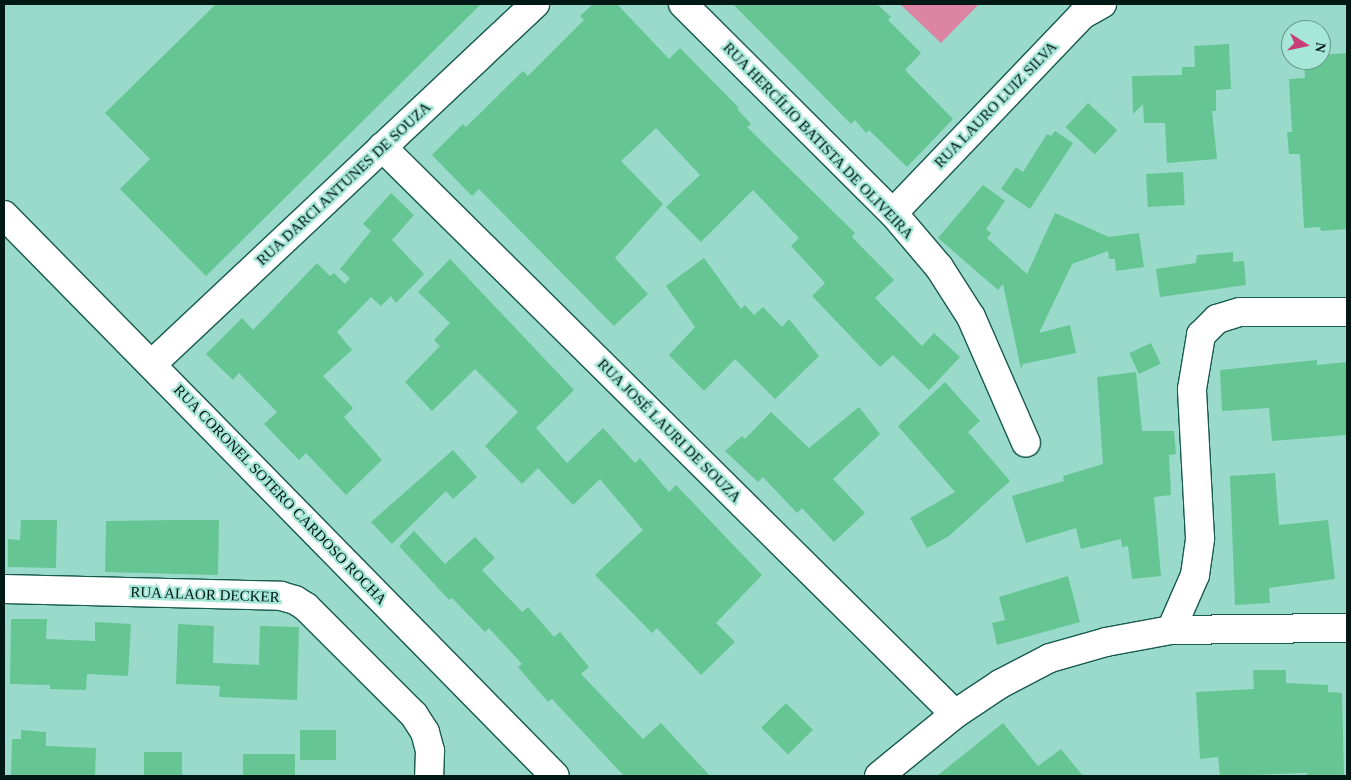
<!DOCTYPE html>
<meta charset="utf-8">
<style>
body{margin:0}
#map{position:relative;width:1351px;height:780px;overflow:hidden;background:#9adacb;font-family:Georgia,serif}
div>[style]{position:absolute}
[style*='--x']{left:calc(var(--x)*1px);top:calc(var(--y)*1px);width:calc(var(--w)*1px);rotate:calc(var(--a)*1deg)}
.green>*{inset:0;background:#dc85a2}
.building>*{inset:0;background:#65c593;transform-origin:0 0}
.roads{filter:drop-shadow(1px 0 #175a4e) drop-shadow(-1px 0 #175a4e) drop-shadow(0 1px #175a4e) drop-shadow(0 -1px #175a4e)}
.minor>*{height:28px;margin:-14px;padding:0 14px;transform-origin:14px;border-radius:14px;background:#fff}
span{translate:-50% -50%;white-space:nowrap;text-align:center;line-height:1.15;-webkit-text-stroke:4.5px #a7e7d8;paint-order:stroke}
.street-label{font-size:15px;color:#011915}
.frame{position:absolute;inset:0;border:5px solid #011915;pointer-events:none}
.north{position:absolute;left:1281px;top:20px;width:50px;height:50px;box-sizing:border-box;background:#a7e7d8;border:1px solid #65958a;border-radius:50%;rotate:100deg;font-size:14px;font-weight:700;line-height:20px;text-align:center;color:#011915}
.north::after{content:'';display:block;margin:auto;width:18px;height:22px;background:#c83e77;clip-path:polygon(50% 0,100% 100%,50% 72%,0 100%)}
</style>
<div id="map">
<div class="green">
<i style="clip-path:polygon(900px 4px,979px 4px,941px 43px)"></i>
</div>
<div class="building">
<i style="clip-path:polygon(216px 4px,481px 4px,206px 276px,120px 189px,150px 159px,105px 113px)"></i>
<i style="clip-path:polygon(593px 4px,617px 4px,669px 59px,680px 48px,739px 108px,737px 109px,751px 124px,747px 127px,855px 233px,852px 237px,894px 280px,875px 298px,922px 346px,934px 333px,960px 357px,929px 390px,893px 355px,880px 367px,812px 296px,825px 283px,791px 246px,799px 238px,753px 190px,701px 242px,666px 207px,700px 175px,656px 128px,621px 161px,663px 204px,615px 258px,648px 294px,614px 326px,479px 189px,472px 196px,432px 155px,463px 124px,466px 127px,523px 71px,528px 76px,584px 20px,580px 16px)"></i>
<i style="clip-path:polygon(733px 4px,877px 4px,891px 17px,888px 20px,921px 53px,905px 70px,953px 119px,907px 167px,869px 130px,866px 133px,855px 120px,851px 124px)"></i>
<i style="clip-path:polygon(1229px 44px,1231px 89px,1216px 90px,1216px 111px,1212px 111px,1217px 159px,1167px 163px,1165px 123px,1144px 123px,1143px 104px,1133px 114px,1132px 76px,1182px 75px,1182px 67px,1195px 67px,1194px 46px)"></i>
<i style="clip-path:polygon(1347px 53px,1347px 229px,1321px 231px,1320px 227px,1304px 228px,1300px 154px,1289px 154px,1287px 132px,1292px 132px,1289px 79px,1305px 78px,1304px 60px,1321px 60px,1321px 55px)"></i>
<i style="left:1088px;top:103px;width:40px;height:33px;rotate:43deg"></i>
<i style="clip-path:polygon(1055px 131px,1073px 143px,1030px 209px,1001px 189px,1016px 167px,1023px 172px,1047px 134px,1051px 136px)"></i>
<i style="left:1183px;top:172px;width:33px;height:37px;rotate:87deg"></i>
<i style="clip-path:polygon(983px 185px,1005px 201px,986px 229px,991px 233px,987px 238px,1027px 274px,1055px 213px,1109px 237px,1139px 233px,1144px 267px,1116px 271px,1115px 259px,1109px 259px,1108px 251px,1072px 264px,1039px 333px,1070px 325px,1076px 353px,1023px 364px,1021px 369px,1003px 284px,998px 290px,938px 238px)"></i>
<i style="clip-path:polygon(391px 193px,414px 215px,392px 240px,424px 274px,396px 303px,391px 296px,381px 306px,371px 297px,337px 332px,352px 350px,323px 376px,353px 408px,344px 417px,382px 460px,346px 495px,306px 453px,299px 460px,264px 424px,277px 412px,239px 373px,233px 380px,206px 354px,242px 318px,253px 330px,317px 263px,330px 276px,334px 273px,345px 284px,350px 278px,340px 269px,371px 231px,363px 224px)"></i>
<i style="clip-path:polygon(1233px 252px,1233px 262px,1244px 261px,1246px 285px,1160px 297px,1156px 269px,1196px 263px,1197px 255px)"></i>
<i style="clip-path:polygon(704px 258px,741px 309px,745px 305px,754px 315px,763px 307px,782px 327px,789px 319px,819px 356px,775px 399px,735px 359px,704px 391px,669px 355px,695px 327px,666px 286px)"></i>
<i style="clip-path:polygon(450px 259px,574px 390px,536px 428px,567px 463px,603px 428px,635px 463px,640px 458px,669px 492px,676px 485px,762px 575px,716px 623px,735px 642px,701px 675px,657px 628px,652px 633px,595px 575px,643px 530px,600px 479px,573px 505px,538px 468px,522px 484px,485px 446px,518px 412px,475px 369px,432px 411px,405px 382px,440px 346px,434px 340px,450px 323px,418px 292px)"></i>
<i style="left:1151px;top:343px;width:23px;height:24px;rotate:65deg"></i>
<i style="clip-path:polygon(1317px 360px,1317px 365px,1347px 362px,1347px 435px,1272px 441px,1269px 408px,1222px 411px,1220px 370px)"></i>
<i style="clip-path:polygon(1136px 372px,1142px 431px,1174px 431px,1176px 454px,1169px 455px,1171px 495px,1154px 497px,1161px 576px,1132px 579px,1128px 546px,1122px 547px,1121px 539px,1081px 549px,1076px 528px,1026px 543px,1012px 496px,1064px 481px,1063px 476px,1103px 464px,1097px 377px)"></i>
<i style="clip-path:polygon(945px 382px,980px 421px,968px 432px,1010px 481px,949px 536px,927px 548px,910px 518px,955px 492px,898px 426px)"></i>
<i style="clip-path:polygon(859px 407px,880px 434px,833px 479px,865px 513px,834px 542px,802px 508px,797px 513px,763px 477px,758px 482px,725px 451px,742px 436px,745px 439px,771px 412px,809px 448px)"></i>
<i style="clip-path:polygon(453px 450px,477px 477px,453px 499px,446px 491px,392px 544px,371px 522px)"></i>
<i style="clip-path:polygon(1275px 473px,1279px 525px,1328px 520px,1335px 579px,1269px 588px,1270px 603px,1235px 605px,1230px 476px)"></i>
<i style="clip-path:polygon(21px 520px,57px 520px,56px 568px,8px 567px,8px 539px,20px 540px)"></i>
<i style="clip-path:polygon(176px 520px,219px 520px,218px 575px,105px 572px,106px 521px)"></i>
<i style="clip-path:polygon(414px 531px,445px 564px,475px 537px,495px 558px,482px 570px,522px 612px,528px 607px,554px 637px,560px 632px,589px 667px,581px 674px,643px 739px,661px 723px,710px 776px,624px 776px,552px 699px,548px 702px,518px 667px,522px 664px,489px 628px,485px 632px,452px 598px,449px 600px,399px 546px)"></i>
<i style="clip-path:polygon(1068px 576px,1080px 622px,997px 645px,992px 623px,1005px 620px,999px 597px)"></i>
<i style="clip-path:polygon(11px 619px,47px 619px,46px 639px,95px 641px,95px 622px,131px 624px,128px 676px,87px 674px,86px 690px,50px 689px,50px 685px,10px 684px)"></i>
<i style="clip-path:polygon(178px 624px,214px 626px,213px 663px,259px 665px,260px 626px,299px 627px,297px 700px,219px 697px,220px 686px,176px 684px)"></i>
<i style="clip-path:polygon(1253px 670px,1286px 670px,1286px 683px,1328px 685px,1328px 692px,1342px 693px,1344px 776px,1307px 776px,1307px 773px,1220px 776px,1218px 757px,1200px 759px,1196px 692px,1254px 689px)"></i>
<i style="left:786px;top:703px;width:38px;height:35px;rotate:45deg"></i>
<i style="clip-path:polygon(1003px 723px,1038px 766px,1061px 749px,1083px 776px,937px 776px)"></i>
<i style="clip-path:polygon(21px 730px,46px 732px,46px 746px,96px 748px,95px 776px,11px 776px,12px 739px,21px 739px)"></i>
<i style="left:300px;top:730px;width:36px;height:30px"></i>
<i style="left:144px;top:752px;width:38px;height:24px"></i>
<i style="left:243px;top:754px;width:52px;height:22px"></i>
</div>
<div class="roads">
<div class="minor">
<i style="--x:683;--y:4;--w:296;--a:44.9"></i>
<i style="--x:893;--y:213;--w:71;--a:49.6"></i>
<i style="--x:939;--y:267;--w:59;--a:57.4"></i>
<i style="--x:971;--y:317;--w:137;--a:66.4"></i>
<i style="--x:382;--y:147;--w:806;--a:44.7"></i>
<i style="--x:893;--y:213;--w:274;--a:-46.3"></i>
<i style="--x:1082;--y:15;--w:23;--a:-29"></i>
<i style="--x:4;--y:215;--w:786;--a:45.52"></i>
<i style="--x:152;--y:364;--w:526;--a:-43.23"></i>
<i style="--x:4;--y:589;--w:277;--a:1.4"></i>
<i style="--x:281;--y:596;--w:15;--a:16"></i>
<i style="--x:295;--y:600;--w:13;--a:32"></i>
<i style="--x:306;--y:607;--w:153;--a:45"></i>
<i style="--x:414;--y:715;--w:20;--a:57"></i>
<i style="--x:425;--y:732;--w:20;--a:75"></i>
<i style="--x:430;--y:751;--w:25;--a:92"></i>
<i style="--x:1171;--y:630;--w:60;--a:-66.4"></i>
<i style="--x:1195;--y:575;--w:37;--a:-82"></i>
<i style="--x:1200;--y:538;--w:149;--a:-93.1"></i>
<i style="--x:1192;--y:389;--w:55;--a:-80.5"></i>
<i style="--x:1201;--y:335;--w:23;--a:-45"></i>
<i style="--x:1217;--y:319;--w:24;--a:-17"></i>
<i style="--x:1240;--y:312;--w:107;--a:0"></i>
<i style="--x:879;--y:776;--w:98;--a:-39.2"></i>
<i style="--x:955;--y:714;--w:54;--a:-33.7"></i>
<i style="--x:1000;--y:684;--w:56;--a:-27.5"></i>
<i style="--x:1050;--y:658;--w:58;--a:-15.9"></i>
<i style="--x:1106;--y:642;--w:66;--a:-10.5"></i>
<i style="--x:1171;--y:630;--w:176;--a:-0.7"></i>
</div>
</div>
<div class="street-label">
<span style="left:996px;top:105px;rotate:-46deg">RUA LAURO LUIZ SILVA</span>
<span style="left:818px;top:141px;rotate:46deg">RUA HERCÍLIO BATISTA DE OLIVEIRA</span>
<span style="left:344px;top:184px;rotate:-43deg">RUA DARCI ANTUNES DE SOUZA</span>
<span style="left:669px;top:431px;rotate:45deg">RUA JOSÉ LAURI DE SOUZA</span>
<span style="left:280px;top:495px;rotate:46deg">RUA CORONEL SOTERO CARDOSO ROCHA</span>
<span style="left:205px;top:595px;rotate:2deg">RUA ALAOR DECKER</span>
</div>
<div class="frame"></div>
<div class="north">N</div>
</div>
